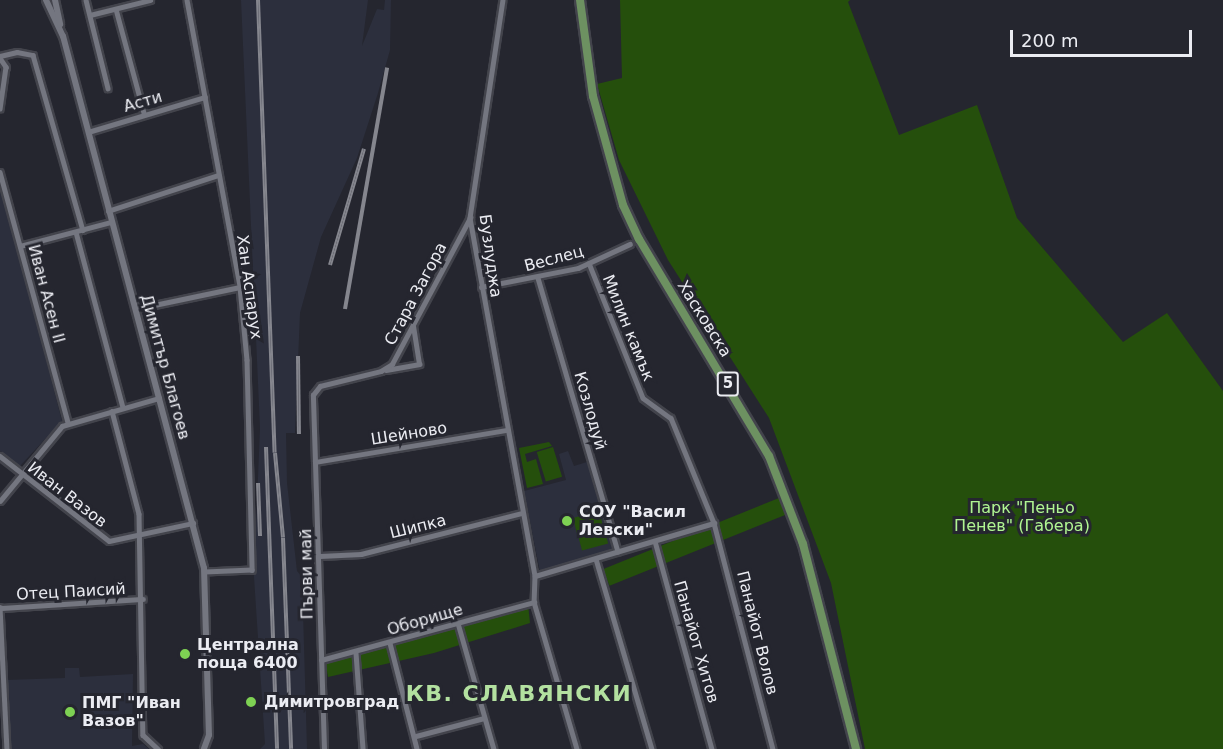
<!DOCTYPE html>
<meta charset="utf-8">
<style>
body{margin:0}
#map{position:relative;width:1223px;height:749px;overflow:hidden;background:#25262f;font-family:"DejaVu Sans",sans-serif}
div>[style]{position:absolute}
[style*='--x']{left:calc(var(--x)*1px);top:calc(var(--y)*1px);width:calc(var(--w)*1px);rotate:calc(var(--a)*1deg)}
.built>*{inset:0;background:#2c2f3d}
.green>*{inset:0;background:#254f0c;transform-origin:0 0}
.roads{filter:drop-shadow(2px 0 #43444c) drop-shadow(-2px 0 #43444c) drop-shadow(0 2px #43444c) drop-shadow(0 -2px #43444c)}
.minor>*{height:4.5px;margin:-2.25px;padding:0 2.25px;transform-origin:2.25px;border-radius:2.25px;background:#747680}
.tertiary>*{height:6px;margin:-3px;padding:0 3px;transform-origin:3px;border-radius:3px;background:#747680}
.primary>*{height:8px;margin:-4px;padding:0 4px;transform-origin:4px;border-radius:4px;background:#6d9161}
.rail>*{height:4px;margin-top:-2px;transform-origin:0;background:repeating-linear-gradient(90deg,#25262f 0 4.5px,#85868e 0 9px);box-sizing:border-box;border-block:2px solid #85868e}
.dots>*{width:16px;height:16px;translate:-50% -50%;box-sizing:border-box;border:3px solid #25262f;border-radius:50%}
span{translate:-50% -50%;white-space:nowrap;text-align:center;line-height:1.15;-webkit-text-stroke:6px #25262f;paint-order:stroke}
.shield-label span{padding:2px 4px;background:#25262f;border:2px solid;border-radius:4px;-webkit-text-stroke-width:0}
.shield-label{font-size:15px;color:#ebecf2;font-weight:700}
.street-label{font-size:16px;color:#ebecf2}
.park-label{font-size:16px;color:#b0f592}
.poi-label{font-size:16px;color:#ebecf2;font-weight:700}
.left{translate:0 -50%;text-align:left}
.district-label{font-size:22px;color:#b3e1a0;font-weight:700;letter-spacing:1.5px}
.scale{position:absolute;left:1010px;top:30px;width:182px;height:27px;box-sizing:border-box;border:3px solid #ebecf2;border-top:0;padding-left:8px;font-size:18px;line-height:21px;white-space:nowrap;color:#ebecf2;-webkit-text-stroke:4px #25262f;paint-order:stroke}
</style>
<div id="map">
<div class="built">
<i style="clip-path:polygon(241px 0,368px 0,362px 46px,377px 9px,384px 10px,385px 0,391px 0,390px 50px,378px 93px,357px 158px,321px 237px,300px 313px,295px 433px,286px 433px,287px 483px,297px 571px,302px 577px,307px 749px,260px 749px,265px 744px,254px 577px,260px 428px)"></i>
<i style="clip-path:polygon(0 181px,62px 421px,20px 466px,0 451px)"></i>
<i style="clip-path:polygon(568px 451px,574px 466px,587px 462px,613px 551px,540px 572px,524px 491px,566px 480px,559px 454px)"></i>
<i style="clip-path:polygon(65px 668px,79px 668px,80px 677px,133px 674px,132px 746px,143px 744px,149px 749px,9px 749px,6px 680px,65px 678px)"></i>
</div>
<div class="green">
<i style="clip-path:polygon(620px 0,850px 0,848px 2px,899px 135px,977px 105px,1017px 218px,1123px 342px,1167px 313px,1223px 391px,1223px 749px,865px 749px,831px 583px,769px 418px,668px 260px,619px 160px,597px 84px,622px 78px)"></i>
<i style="clip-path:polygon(549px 442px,552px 446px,525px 454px,527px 462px,536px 459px,543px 484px,527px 488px,519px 448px)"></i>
<i style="left:553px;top:447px;width:31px;height:17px;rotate:73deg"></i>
<i style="left:779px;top:498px;width:18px;height:190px;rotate:68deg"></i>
<i style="left:599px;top:511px;width:16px;height:27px;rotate:75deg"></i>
<i style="left:604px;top:528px;width:16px;height:27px;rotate:75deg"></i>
<i style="clip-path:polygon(528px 604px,530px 623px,434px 653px,328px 677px,325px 659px)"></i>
</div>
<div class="roads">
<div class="minor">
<i style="--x:86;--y:0;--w:91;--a:76"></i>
<i style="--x:187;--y:0;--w:292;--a:79.5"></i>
<i style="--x:240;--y:287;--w:73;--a:84.5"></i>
<i style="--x:247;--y:360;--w:210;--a:88.6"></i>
<i style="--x:252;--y:570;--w:47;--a:177.6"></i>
<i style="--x:503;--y:0;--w:220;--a:98.6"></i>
<i style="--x:470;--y:218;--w:364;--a:79.7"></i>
<i style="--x:535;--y:576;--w:26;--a:92"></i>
<i style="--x:534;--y:602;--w:153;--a:73.7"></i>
<i style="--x:116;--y:9;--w:108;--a:74.9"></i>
<i style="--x:90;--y:15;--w:62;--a:-14"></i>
<i style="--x:0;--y:56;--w:17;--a:-13"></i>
<i style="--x:17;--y:52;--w:16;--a:11"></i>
<i style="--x:33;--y:55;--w:182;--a:74.1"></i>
<i style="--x:0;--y:58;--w:11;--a:56"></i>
<i style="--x:6;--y:67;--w:42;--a:98.1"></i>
<i style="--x:88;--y:132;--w:122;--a:-16.7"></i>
<i style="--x:0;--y:172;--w:259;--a:74.8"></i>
<i style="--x:108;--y:211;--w:116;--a:-18.1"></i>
<i style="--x:76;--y:232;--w:182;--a:75"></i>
<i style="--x:20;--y:246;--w:94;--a:-14.8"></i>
<i style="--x:589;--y:263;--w:145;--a:68.2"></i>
<i style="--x:643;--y:398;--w:34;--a:36"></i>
<i style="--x:671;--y:418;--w:113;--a:67.7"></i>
<i style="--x:714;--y:523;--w:234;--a:75.4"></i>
<i style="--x:538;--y:278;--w:285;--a:73.7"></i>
<i style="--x:481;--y:287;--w:99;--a:-11.1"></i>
<i style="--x:578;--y:268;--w:57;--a:-24.8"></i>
<i style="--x:135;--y:309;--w:107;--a:-11.8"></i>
<i style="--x:386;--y:370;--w:34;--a:-10"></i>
<i style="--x:419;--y:364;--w:38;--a:-99"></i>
<i style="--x:112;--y:411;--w:106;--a:75.3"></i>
<i style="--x:139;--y:514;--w:221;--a:89"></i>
<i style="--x:143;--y:735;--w:21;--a:43"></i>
<i style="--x:0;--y:456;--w:138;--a:37.9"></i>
<i style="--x:109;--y:541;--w:86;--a:-12.1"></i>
<i style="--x:315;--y:462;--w:195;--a:-9.5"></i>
<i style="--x:0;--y:501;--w:97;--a:-50.4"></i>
<i style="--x:62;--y:426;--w:101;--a:-16.1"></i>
<i style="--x:655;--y:541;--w:216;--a:74.7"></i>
<i style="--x:320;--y:556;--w:41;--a:-2.8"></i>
<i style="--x:361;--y:554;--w:166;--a:-14.3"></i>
<i style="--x:596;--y:559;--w:198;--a:73.6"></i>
<i style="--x:535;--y:576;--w:187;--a:-16.5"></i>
<i style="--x:0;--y:607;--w:142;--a:87.2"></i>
<i style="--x:0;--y:608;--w:143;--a:-3.6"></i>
<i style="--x:458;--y:623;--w:131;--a:74.1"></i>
<i style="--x:390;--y:643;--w:109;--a:75.7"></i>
<i style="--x:356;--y:653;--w:96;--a:85.8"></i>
<i style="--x:321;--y:660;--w:221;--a:-15.2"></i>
<i style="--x:416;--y:736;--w:70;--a:-14.8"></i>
<i style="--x:324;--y:749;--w:354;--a:-91.8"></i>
<i style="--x:313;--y:395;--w:11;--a:-52"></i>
<i style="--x:320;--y:386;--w:63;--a:-13.8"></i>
<i style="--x:381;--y:371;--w:13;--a:-32"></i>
<i style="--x:392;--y:364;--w:166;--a:-61.9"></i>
</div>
<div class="tertiary">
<i style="--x:46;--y:0;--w:40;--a:65"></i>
<i style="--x:63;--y:36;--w:550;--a:75.16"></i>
<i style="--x:204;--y:568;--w:167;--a:88.3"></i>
<i style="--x:209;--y:735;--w:15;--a:110"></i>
<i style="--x:55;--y:0;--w:25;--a:78"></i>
</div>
<div class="primary">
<i style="--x:580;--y:0;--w:97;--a:82.3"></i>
<i style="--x:593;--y:96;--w:113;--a:74.6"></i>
<i style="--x:623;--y:205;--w:38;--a:65"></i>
<i style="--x:639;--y:239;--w:253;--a:59.1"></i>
<i style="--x:769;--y:456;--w:94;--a:68.9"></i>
<i style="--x:803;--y:544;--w:212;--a:75.5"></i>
</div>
</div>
<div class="rail">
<i style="--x:258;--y:0;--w:453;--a:87.9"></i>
<i style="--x:275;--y:453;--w:85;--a:84.6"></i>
<i style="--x:283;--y:538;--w:211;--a:87.8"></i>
<i style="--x:330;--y:265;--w:121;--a:-73.7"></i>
<i style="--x:345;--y:309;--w:245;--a:-80.1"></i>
<i style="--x:298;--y:356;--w:78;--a:89.3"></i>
<i style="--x:266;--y:447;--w:302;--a:87.9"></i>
<i style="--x:258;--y:483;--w:53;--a:87.8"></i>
</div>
<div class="dots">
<i style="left:567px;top:521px;background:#7ed153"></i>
<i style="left:185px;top:654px;background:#7ed153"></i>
<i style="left:251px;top:702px;background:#7ed153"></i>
<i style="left:70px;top:712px;background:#7ed153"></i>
</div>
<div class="shield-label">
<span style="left:728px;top:384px">5</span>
</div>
<div class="street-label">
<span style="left:143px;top:102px;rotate:-16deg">Асти</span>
<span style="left:490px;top:256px;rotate:82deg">Бузлуджа</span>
<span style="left:554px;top:259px;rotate:-15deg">Веслец</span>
<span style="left:249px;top:287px;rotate:82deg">Хан Аспарух</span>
<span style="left:46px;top:294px;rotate:75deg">Иван Асен II</span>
<span style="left:416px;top:294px;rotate:-62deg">Стара Загора</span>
<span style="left:704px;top:319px;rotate:58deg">Хасковска</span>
<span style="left:628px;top:328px;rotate:68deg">Милин камък</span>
<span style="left:165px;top:367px;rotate:75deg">Димитър Благоев</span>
<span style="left:590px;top:411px;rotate:74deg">Козлодуй</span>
<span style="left:409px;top:434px;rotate:-9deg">Шейново</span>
<span style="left:67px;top:495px;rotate:38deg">Иван Вазов</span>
<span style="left:418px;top:527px;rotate:-14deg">Шипка</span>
<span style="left:307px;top:574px;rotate:-91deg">Първи май</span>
<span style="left:71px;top:592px;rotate:-3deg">Отец Паисий</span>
<span style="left:425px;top:620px;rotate:-16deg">Оборище</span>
<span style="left:757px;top:633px;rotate:76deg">Панайот Волов</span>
<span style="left:696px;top:642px;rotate:74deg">Панайот Хитов</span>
</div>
<div class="park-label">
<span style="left:1022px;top:517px">Парк "Пеньо<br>Пенев" (Габера)</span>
</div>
<div class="poi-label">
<span class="left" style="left:579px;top:521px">СОУ "Васил<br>Левски"</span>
<span class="left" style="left:197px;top:654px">Централна<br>поща 6400</span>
<span class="left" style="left:264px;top:702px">Димитровград</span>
<span class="left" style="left:82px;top:712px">ПМГ "Иван<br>Вазов"</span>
</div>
<div class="district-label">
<span style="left:519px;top:694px">КВ. СЛАВЯНСКИ</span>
</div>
<div class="scale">200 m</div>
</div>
